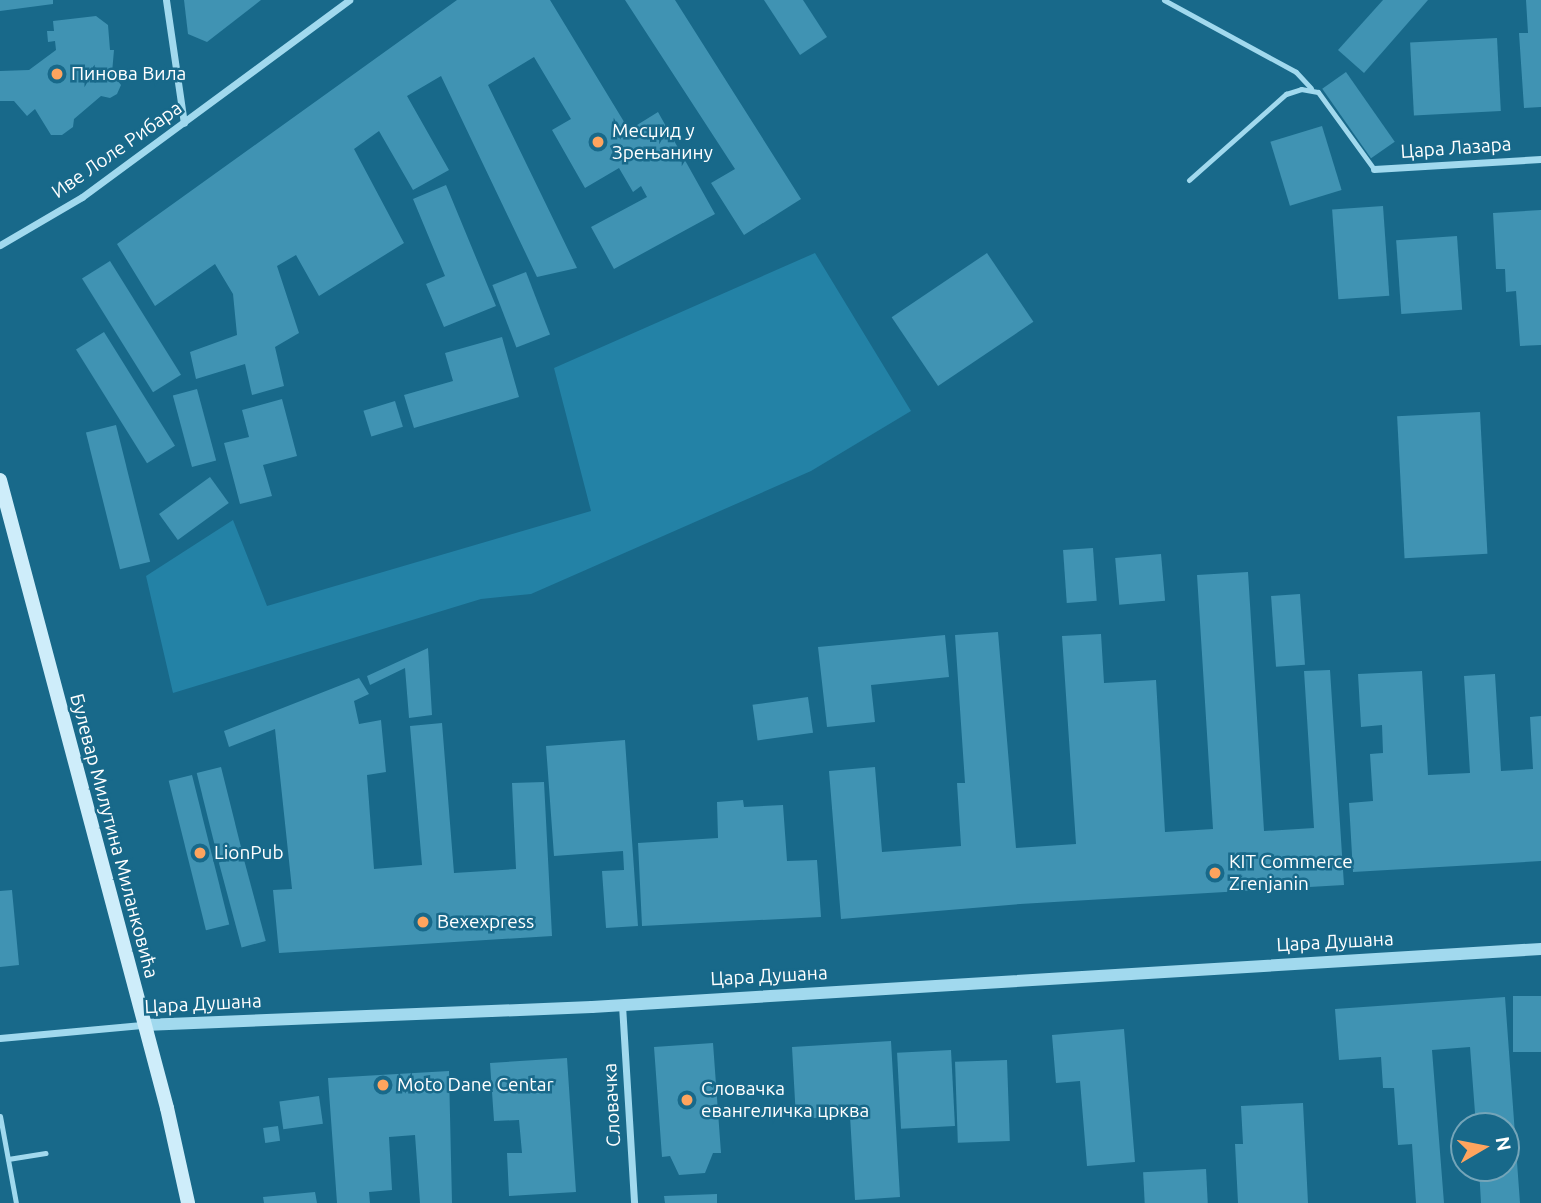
<!DOCTYPE html>
<meta charset="utf-8">
<style>
body{margin:0}
#map{position:relative;width:1541px;height:1203px;overflow:hidden;background:#18698a;font-family:Ubuntu,sans-serif}
div>[style]{position:absolute}
[style*='--x']{left:calc(var(--x)*1px);top:calc(var(--y)*1px);width:calc(var(--w)*1px);rotate:calc(var(--a)*1deg)}
.green>*{inset:0;background:#2382a6}
.building>*{inset:0;background:#4093b3;transform-origin:0 0}
.service>*{height:5px;margin:-2.5px;padding:0 2.5px;transform-origin:2.5px;border-radius:2.5px;background:#a1d9ee}
.minor>*{height:7px;margin:-3.5px;padding:0 3.5px;transform-origin:3.5px;border-radius:3.5px;background:#a1d9ee}
.tertiary>*{height:12px;margin:-6px;padding:0 6px;transform-origin:6px;border-radius:6px;background:#a1d9ee}
.secondary>*{height:14px;margin:-7px;padding:0 7px;transform-origin:7px;border-radius:7px;background:#ceedfa}
.dots>*{width:19px;height:19px;translate:-50% -50%;box-sizing:border-box;border:4px solid #18698a;border-radius:50%}
span{translate:-50% -50%;white-space:nowrap;text-align:center;line-height:1.15;-webkit-text-stroke:5px #18698a;paint-order:stroke}
.poi-label{font-size:19px;color:#fff}
.left{translate:0 -50%;text-align:left}
.street-label{font-size:19px;color:#fff}
.north{position:absolute;left:1450px;top:1112px;width:70px;height:70px;box-sizing:border-box;background:#18698a;border:2px solid #74a5b9;border-radius:50%;rotate:80deg;font-size:19px;font-weight:700;line-height:28px;text-align:center;color:#fff}
.north::after{content:'';display:block;margin:auto;width:24px;height:32px;background:#ffa45e;clip-path:polygon(50% 0,100% 100%,50% 72%,0 100%)}
</style>
<div id="map">
<div class="green">
<i style="clip-path:polygon(815px 253px,911px 411px,811px 471px,531px 594px,481px 599px,173px 693px,146px 576px,233px 520px,267px 606px,591px 511px,554px 368px)"></i>
</div>
<div class="building">
<i style="clip-path:polygon(0 0,53px 0,53px 4px,0 11px)"></i>
<i style="clip-path:polygon(184px 0,261px 0,207px 42px,188px 34px)"></i>
<i style="clip-path:polygon(457px 0,550px 0,629px 130px,658px 112px,715px 214px,614px 269px,591px 227px,647px 197px,641px 186px,633px 192px,619px 168px,585px 188px,552px 130px,571px 119px,534px 57px,488px 85px,577px 268px,537px 277px,441px 76px,407px 96px,449px 170px,413px 190px,379px 131px,354px 149px,404px 243px,319px 296px,296px 255px,277px 266px,299px 333px,275px 347px,284px 386px,252px 395px,245px 364px,196px 379px,190px 352px,237px 335px,233px 294px,215px 264px,155px 306px,117px 244px)"></i>
<i style="clip-path:polygon(625px 0,675px 0,801px 199px,744px 235px,711px 183px,735px 169px)"></i>
<i style="clip-path:polygon(764px 0,803px 0,827px 37px,800px 55px)"></i>
<i style="clip-path:polygon(1383px 0,1428px 0,1364px 73px,1338px 50px)"></i>
<i style="clip-path:polygon(1526px 0,1541px 0,1541px 107px,1524px 108px,1519px 33px,1528px 33px)"></i>
<i style="clip-path:polygon(96px 16px,108px 25px,110px 50px,114px 50px,112px 73px,121px 85px,117px 94px,110px 98px,101px 96px,74px 119px,73px 127px,62px 135px,51px 135px,35px 109px,27px 116px,14px 101px,0 101px,0 71px,29px 70px,56px 50px,55px 41px,48px 42px,47px 31px,54px 31px,53px 21px)"></i>
<i style="left:1497px;top:38px;width:73px;height:87px;rotate:87deg"></i>
<i style="left:1346px;top:72px;width:85px;height:29px;rotate:55deg"></i>
<i style="left:1322px;top:126px;width:67px;height:54px;rotate:73deg"></i>
<i style="clip-path:polygon(446px 185px,496px 306px,444px 327px,426px 284px,445px 276px,413px 199px)"></i>
<i style="left:1383px;top:206px;width:90px;height:51px;rotate:86deg"></i>
<i style="clip-path:polygon(1541px 210px,1541px 345px,1520px 346px,1516px 291px,1506px 292px,1505px 269px,1496px 269px,1493px 213px)"></i>
<i style="left:1457px;top:236px;width:74px;height:61px;rotate:86deg"></i>
<i style="left:987px;top:253px;width:83px;height:115px;rotate:56deg"></i>
<i style="left:110px;top:261px;width:134px;height:33px;rotate:58deg"></i>
<i style="left:526px;top:272px;width:67px;height:36px;rotate:69deg"></i>
<i style="left:104px;top:332px;width:134px;height:33px;rotate:58deg"></i>
<i style="clip-path:polygon(502px 337px,519px 397px,414px 428px,404px 395px,453px 381px,445px 353px)"></i>
<i style="left:197px;top:389px;width:74px;height:25px;rotate:75deg"></i>
<i style="clip-path:polygon(282px 399px,297px 456px,263px 465px,272px 496px,240px 504px,224px 443px,249px 437px,242px 410px)"></i>
<i style="left:395px;top:401px;width:27px;height:33px;rotate:73deg"></i>
<i style="left:1480px;top:412px;width:142px;height:83px;rotate:87deg"></i>
<i style="left:116px;top:425px;width:141px;height:31px;rotate:76deg"></i>
<i style="left:210px;top:477px;width:32px;height:63px;rotate:54deg"></i>
<i style="left:1093px;top:548px;width:53px;height:30px;rotate:86deg"></i>
<i style="left:1161px;top:554px;width:47px;height:46px;rotate:85deg"></i>
<i style="clip-path:polygon(1248px 572px,1264px 831px,1314px 828px,1304px 671px,1330px 670px,1344px 885px,1020px 904px,841px 919px,829px 771px,875px 767px,882px 852px,961px 846px,957px 783px,965px 783px,955px 635px,998px 632px,1016px 848px,1076px 844px,1062px 636px,1101px 634px,1104px 683px,1156px 680px,1165px 832px,1213px 829px,1197px 575px)"></i>
<i style="left:1300px;top:594px;width:71px;height:29px;rotate:86deg"></i>
<i style="clip-path:polygon(945px 635px,949px 677px,871px 685px,875px 722px,827px 727px,818px 647px)"></i>
<i style="clip-path:polygon(428px 648px,432px 715px,409px 718px,405px 668px,370px 685px,367px 676px)"></i>
<i style="clip-path:polygon(1422px 671px,1428px 775px,1470px 773px,1464px 676px,1495px 674px,1501px 771px,1533px 769px,1530px 717px,1541px 716px,1541px 861px,1353px 872px,1349px 803px,1373px 801px,1370px 754px,1383px 753px,1382px 725px,1361px 727px,1358px 674px)"></i>
<i style="clip-path:polygon(359px 678px,369px 694px,354px 701px,359px 724px,381px 720px,386px 772px,367px 775px,374px 869px,422px 865px,410px 726px,442px 723px,454px 873px,516px 869px,512px 783px,544px 782px,552px 936px,279px 953px,273px 890px,292px 889px,275px 729px,229px 747px,224px 731px)"></i>
<i style="left:808px;top:697px;width:36px;height:56px;rotate:82deg"></i>
<i style="clip-path:polygon(625px 740px,638px 926px,606px 928px,602px 871px,624px 870px,623px 851px,554px 856px,546px 746px)"></i>
<i style="left:221px;top:767px;width:89px;height:25px;rotate:76deg"></i>
<i style="left:192px;top:775px;width:154px;height:24px;rotate:76deg"></i>
<i style="clip-path:polygon(743px 800px,744px 807px,783px 805px,787px 861px,817px 860px,821px 917px,642px 926px,638px 843px,718px 838px,717px 802px)"></i>
<i style="left:243px;top:856px;width:88px;height:25px;rotate:75deg"></i>
<i style="clip-path:polygon(12px 890px,19px 965px,0 967px,0 891px)"></i>
<i style="left:1541px;top:996px;width:56px;height:28px;rotate:90deg"></i>
<i style="clip-path:polygon(1505px 997px,1520px 1203px,1481px 1203px,1479px 1168px,1506px 1168px,1506px 1126px,1476px 1126px,1470px 1047px,1432px 1050px,1444px 1203px,1416px 1203px,1412px 1144px,1398px 1145px,1394px 1088px,1383px 1088px,1381px 1057px,1339px 1060px,1335px 1009px)"></i>
<i style="clip-path:polygon(1124px 1029px,1135px 1162px,1087px 1166px,1080px 1081px,1056px 1083px,1052px 1035px)"></i>
<i style="clip-path:polygon(891px 1041px,900px 1197px,855px 1200px,850px 1116px,796px 1119px,792px 1047px)"></i>
<i style="clip-path:polygon(713px 1043px,721px 1153px,713px 1153px,705px 1173px,679px 1175px,670px 1156px,662px 1157px,654px 1047px)"></i>
<i style="left:951px;top:1050px;width:76px;height:54px;rotate:87deg"></i>
<i style="clip-path:polygon(567px 1058px,576px 1192px,509px 1196px,507px 1153px,522px 1153px,519px 1120px,494px 1121px,490px 1063px)"></i>
<i style="left:1007px;top:1060px;width:81px;height:52px;rotate:88deg"></i>
<i style="clip-path:polygon(449px 1071px,452px 1203px,420px 1203px,415px 1135px,389px 1137px,392px 1190px,369px 1192px,370px 1203px,337px 1203px,328px 1078px)"></i>
<i style="left:319px;top:1096px;width:28px;height:40px;rotate:82deg"></i>
<i style="clip-path:polygon(1303px 1103px,1308px 1203px,1238px 1203px,1235px 1144px,1243px 1144px,1241px 1106px)"></i>
<i style="left:278px;top:1126px;width:15px;height:15px;rotate:82deg"></i>
<i style="left:1206px;top:1169px;width:34px;height:63px;rotate:87deg"></i>
<i style="clip-path:polygon(315px 1192px,317px 1203px,264px 1203px,263px 1197px)"></i>
<i style="clip-path:polygon(717px 1194px,717px 1203px,665px 1203px,664px 1196px)"></i>
</div>
<div class="service">
<i style="--x:1164;--y:0;--w:150;--a:28.6"></i>
<i style="--x:1296;--y:72;--w:22;--a:47"></i>
<i style="--x:1189;--y:180;--w:130;--a:-41.6"></i>
<i style="--x:1286;--y:94;--w:16;--a:-18"></i>
<i style="--x:1301;--y:89;--w:17;--a:10"></i>
<i style="--x:1318;--y:92;--w:95;--a:54"></i>
<i style="--x:0;--y:1116;--w:88;--a:79.6"></i>
<i style="--x:8;--y:1159;--w:38;--a:-9"></i>
</div>
<div class="minor">
<i style="--x:166;--y:0;--w:124;--a:81.7"></i>
<i style="--x:1374;--y:169;--w:167;--a:-3.4"></i>
<i style="--x:0;--y:245;--w:95;--a:-30.3"></i>
<i style="--x:82;--y:197;--w:332;--a:-36.4"></i>
<i style="--x:622;--y:1005;--w:198;--a:86.5"></i>
<i style="--x:0;--y:1038;--w:145;--a:-5.2"></i>
</div>
<div class="tertiary">
<i style="--x:144;--y:1025;--w:448;--a:-2.3"></i>
<i style="--x:592;--y:1007;--w:951;--a:-3.5"></i>
</div>
<div class="secondary">
<i style="--x:0;--y:480;--w:650;--a:75.11"></i>
<i style="--x:167;--y:1108;--w:97;--a:77.5"></i>
</div>
<div class="dots">
<i style="left:57px;top:74px;background:#ffa45e"></i>
<i style="left:598px;top:142px;background:#ffa45e"></i>
<i style="left:200px;top:853px;background:#ffa45e"></i>
<i style="left:1215px;top:873px;background:#ffa45e"></i>
<i style="left:423px;top:922px;background:#ffa45e"></i>
<i style="left:383px;top:1085px;background:#ffa45e"></i>
<i style="left:687px;top:1100px;background:#ffa45e"></i>
</div>
<div class="poi-label">
<span class="left" style="left:71px;top:74px">Пинова Вила</span>
<span class="left" style="left:612px;top:142px">Месџид у<br>Зрењанину</span>
<span class="left" style="left:214px;top:853px">LionPub</span>
<span class="left" style="left:1229px;top:873px">KIT Commerce<br>Zrenjanin</span>
<span class="left" style="left:437px;top:922px">Bexexpress</span>
<span class="left" style="left:397px;top:1085px">Moto Dane Centar</span>
<span class="left" style="left:701px;top:1100px">Словачка<br>евангеличка црква</span>
</div>
<div class="street-label">
<span style="left:1456px;top:148px;rotate:-4deg">Цара Лазара</span>
<span style="left:117px;top:150px;rotate:-35deg">Иве Лоле Рибара</span>
<span style="left:114px;top:836px;rotate:75deg">Булевар Милутина Миланковића</span>
<span style="left:1335px;top:942px;rotate:-3deg">Цара Душана</span>
<span style="left:769px;top:976px;rotate:-3deg">Цара Душана</span>
<span style="left:203px;top:1004px;rotate:-3deg">Цара Душана</span>
<span style="left:612px;top:1105px;rotate:-93deg">Словачка</span>
</div>
<div class="north">N</div>
</div>
